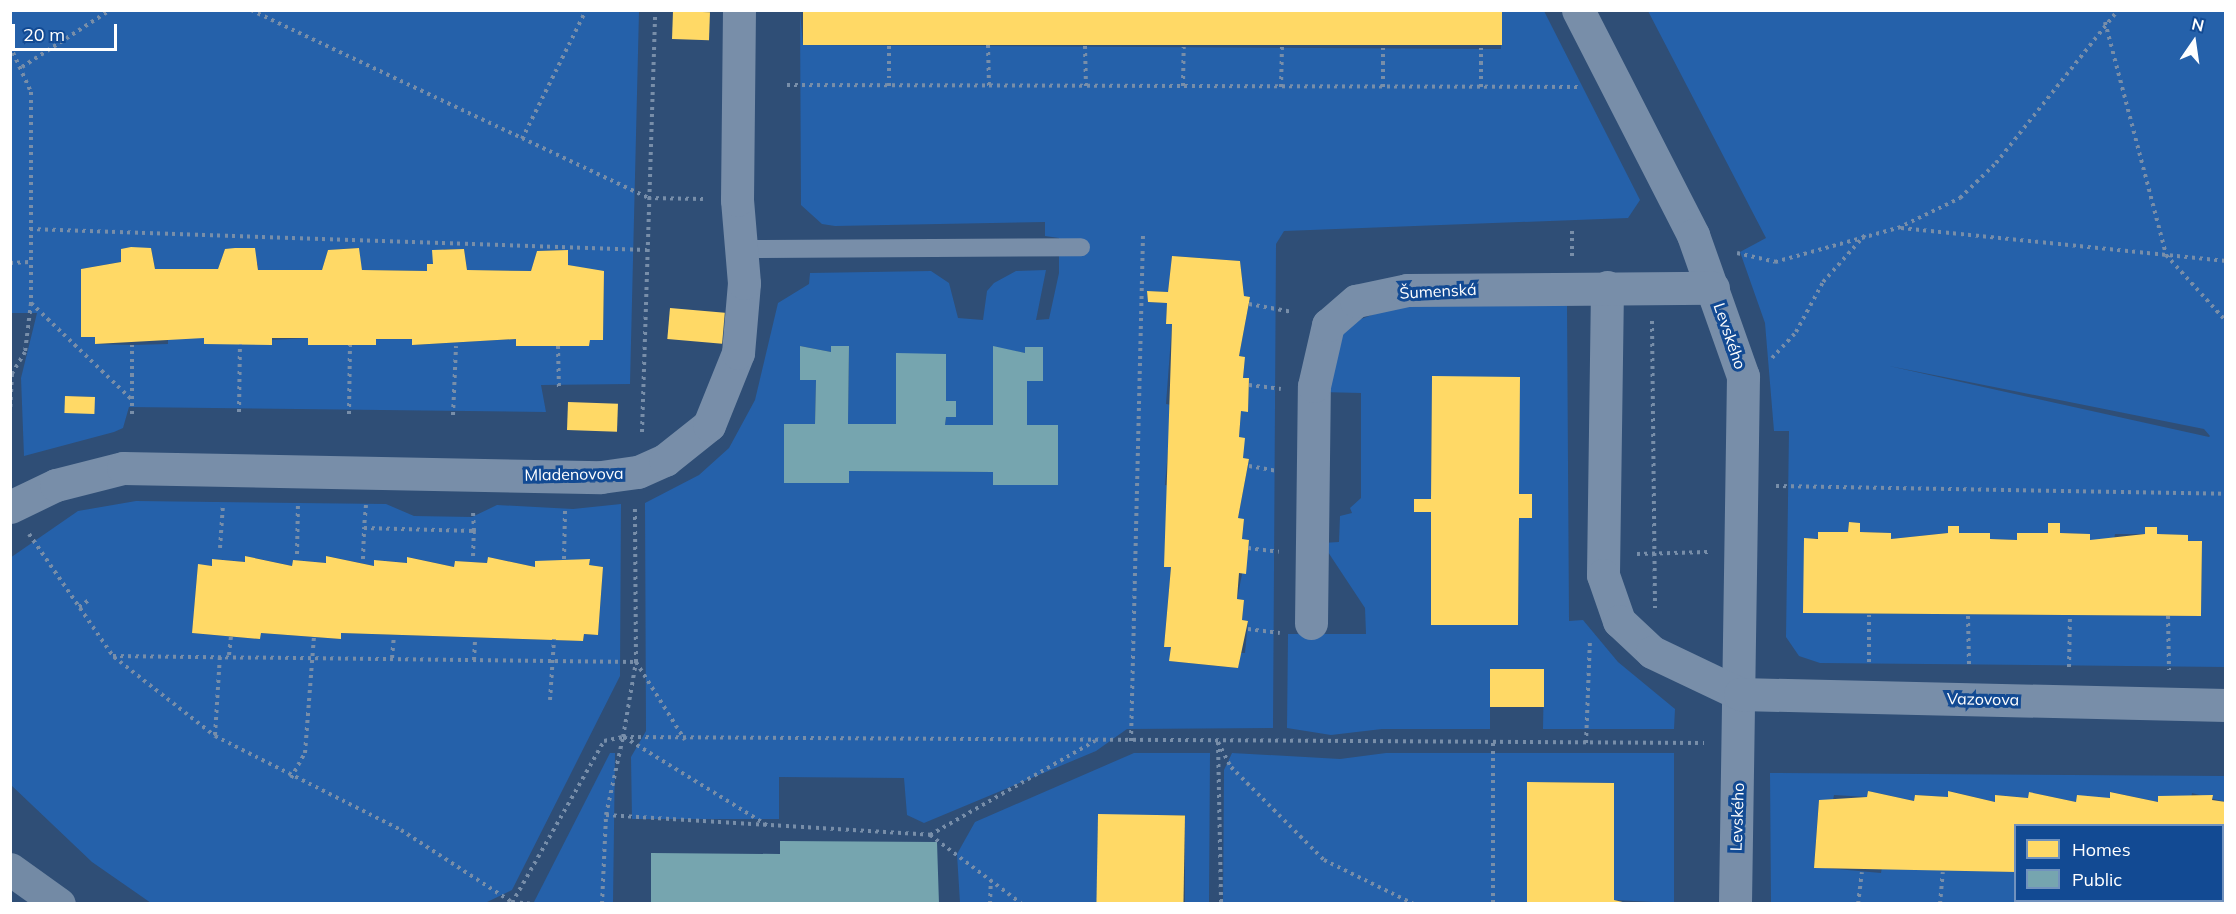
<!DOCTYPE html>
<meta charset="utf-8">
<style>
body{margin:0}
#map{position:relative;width:2236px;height:914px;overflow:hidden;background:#2f4e76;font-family:Mulish,sans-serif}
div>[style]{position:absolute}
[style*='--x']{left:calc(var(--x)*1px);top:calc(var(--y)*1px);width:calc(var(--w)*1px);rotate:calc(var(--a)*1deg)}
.green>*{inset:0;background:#2561aa}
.homes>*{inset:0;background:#ffd966;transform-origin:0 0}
.public>*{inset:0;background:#76a5af}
.path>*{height:4px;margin-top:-2px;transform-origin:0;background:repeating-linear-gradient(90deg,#788ea9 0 3px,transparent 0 7.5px)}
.lane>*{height:18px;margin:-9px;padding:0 9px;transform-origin:9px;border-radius:9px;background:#788ea9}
.street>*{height:33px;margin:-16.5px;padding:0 16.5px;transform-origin:16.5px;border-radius:16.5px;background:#788ea9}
.secondary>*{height:33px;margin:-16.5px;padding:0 16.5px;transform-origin:16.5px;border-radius:16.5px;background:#738aa5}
span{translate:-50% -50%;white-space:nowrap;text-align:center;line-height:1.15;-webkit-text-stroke:6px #124a93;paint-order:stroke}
.street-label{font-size:16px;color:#fff}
.frame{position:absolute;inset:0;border:12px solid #fff;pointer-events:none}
.legend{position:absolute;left:2014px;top:824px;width:210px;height:78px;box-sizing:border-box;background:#124a93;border:2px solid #7192be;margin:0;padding:8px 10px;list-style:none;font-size:18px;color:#fff}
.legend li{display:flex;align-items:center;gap:12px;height:30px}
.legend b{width:30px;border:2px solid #7192be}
.north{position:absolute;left:2164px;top:12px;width:60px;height:60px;-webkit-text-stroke:4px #124a93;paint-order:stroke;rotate:13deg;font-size:16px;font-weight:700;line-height:24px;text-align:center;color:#fff}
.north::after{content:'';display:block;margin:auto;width:21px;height:27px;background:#fff;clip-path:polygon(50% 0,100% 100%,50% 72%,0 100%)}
.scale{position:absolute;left:12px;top:24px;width:105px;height:27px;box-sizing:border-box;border:3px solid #fff;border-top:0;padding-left:8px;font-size:18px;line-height:21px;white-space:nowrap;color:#fff;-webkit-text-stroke:4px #124a93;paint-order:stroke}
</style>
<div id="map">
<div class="green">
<i style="clip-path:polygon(evenodd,10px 11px,639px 11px,630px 384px,541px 385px,546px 412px,129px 407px,123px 428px,114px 432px,24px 456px,21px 378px,37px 313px,11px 313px,10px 11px,151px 248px,155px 269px,218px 269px,225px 249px,235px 249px,258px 264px,258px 270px,322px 270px,328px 250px,358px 248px,362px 270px,427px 271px,444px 249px,464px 249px,467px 270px,531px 271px,537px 251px,567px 250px,568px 265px,604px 272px,603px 340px,590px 340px,589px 346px,516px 339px,413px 345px,412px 339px,376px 339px,376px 345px,308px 345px,308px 338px,204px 344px,204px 338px,168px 338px,168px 344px,132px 345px,95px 344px,95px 337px,81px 337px,81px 269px,121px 262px,121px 249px,151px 248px,10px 11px,65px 396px,94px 397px,94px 413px,65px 413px,65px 396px)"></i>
<i style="clip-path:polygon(evenodd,800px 11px,803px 45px,1501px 49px,1502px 11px,1544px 11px,1640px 200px,1628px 218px,1284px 231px,1276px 244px,1273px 728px,1127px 729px,1096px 751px,924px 823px,907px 815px,904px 778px,779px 777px,779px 819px,632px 819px,631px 757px,646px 731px,645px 503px,699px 475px,729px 448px,755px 400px,778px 303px,809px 284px,810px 273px,931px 271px,949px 283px,958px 318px,983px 320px,987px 291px,994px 283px,1016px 271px,1046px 270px,1036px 320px,1049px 319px,1059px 273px,1059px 238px,1045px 236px,1045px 222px,835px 226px,822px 224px,801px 205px,800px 11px,1172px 256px,1240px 261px,1244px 296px,1250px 297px,1239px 356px,1245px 357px,1243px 378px,1249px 378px,1248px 411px,1241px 411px,1239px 437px,1243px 458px,1249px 459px,1238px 518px,1244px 520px,1242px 539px,1249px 540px,1237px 599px,1244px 600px,1242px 620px,1248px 621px,1245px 653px,1239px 653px,1237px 668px,1170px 661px,1171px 647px,1164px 647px,1171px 567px,1165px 567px,1171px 486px,1165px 485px,1172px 405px,1166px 404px,1172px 324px,1166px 323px,1167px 303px,1148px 302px,1147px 291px,1168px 292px,1172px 256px,800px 11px,800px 346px,831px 352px,832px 346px,849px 346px,848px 424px,896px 424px,896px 354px,946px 401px,956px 401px,956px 417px,946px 417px,945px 425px,993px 425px,993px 347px,1025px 353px,1025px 347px,1042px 347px,1043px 381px,1027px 381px,1027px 425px,1057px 485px,993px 485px,993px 472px,849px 471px,849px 483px,784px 483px,784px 424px,815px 424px,816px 380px,800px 379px,800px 346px)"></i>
<i style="clip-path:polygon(evenodd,1648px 11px,2225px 11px,2225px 667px,1820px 663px,1799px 656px,1786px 637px,1789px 431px,1774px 431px,1765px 323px,1740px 252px,1766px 238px,1648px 11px,1889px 366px,2204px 429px,2210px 436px,2209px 437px,1889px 366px,1648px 11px,1849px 522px,1860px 523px,1860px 532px,1891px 533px,1891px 539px,1948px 533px,1948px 526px,1959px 526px,1959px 533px,1990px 533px,1990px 539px,2017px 540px,2048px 533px,2048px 523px,2060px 533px,2090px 534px,2090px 540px,2114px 540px,2115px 534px,2145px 534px,2157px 528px,2157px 534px,2187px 535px,2188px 541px,2202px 541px,2201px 616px,1804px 613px,1804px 539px,1818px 538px,1818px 532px,1848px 532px,1849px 522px)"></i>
<i style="clip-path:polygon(evenodd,1542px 299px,1567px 306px,1569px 621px,1583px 620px,1618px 662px,1675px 709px,1674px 729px,1543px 729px,1544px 670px,1490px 669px,1490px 729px,1382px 729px,1331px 735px,1287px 728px,1288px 634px,1366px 634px,1365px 608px,1322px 543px,1339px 542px,1340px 516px,1352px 513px,1350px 508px,1361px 498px,1361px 393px,1321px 392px,1333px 346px,1350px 323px,1394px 307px,1542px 299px,1432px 377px,1519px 377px,1519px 494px,1532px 494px,1532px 518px,1519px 518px,1518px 625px,1431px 624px,1431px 512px,1414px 512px,1414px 499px,1431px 499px,1432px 377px)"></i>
<i style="clip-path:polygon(evenodd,136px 501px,386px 504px,414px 516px,472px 517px,497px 505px,573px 509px,621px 504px,620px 676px,512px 890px,485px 903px,151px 903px,92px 862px,11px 785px,10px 558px,78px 511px,136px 501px,246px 556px,292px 566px,293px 560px,326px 563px,327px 556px,374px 566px,375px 560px,407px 563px,408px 557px,454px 567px,455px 561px,487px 563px,488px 557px,535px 567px,535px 562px,589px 559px,589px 565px,603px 567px,598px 635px,584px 634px,583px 641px,341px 633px,341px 639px,261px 633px,260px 639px,192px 633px,198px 565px,212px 566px,213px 559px,245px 562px,246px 556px)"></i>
<i style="clip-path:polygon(610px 753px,615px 753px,613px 903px,534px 902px)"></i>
<i style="clip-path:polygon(1134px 753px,1210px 753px,1209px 903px,1185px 903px,1185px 815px,1098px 815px,1097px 903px,960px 903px,957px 854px,975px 822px)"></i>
<i style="clip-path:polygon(1232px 753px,1340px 759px,1386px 753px,1674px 753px,1674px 903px,1614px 900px,1614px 783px,1528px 782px,1527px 903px,1223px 904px,1224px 770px)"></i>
<i style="clip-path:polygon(1770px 773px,2225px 776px,2225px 802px,2192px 793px,2191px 799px,2158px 797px,2158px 802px,2111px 792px,2110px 798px,2076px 802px,2029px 792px,2028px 798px,1996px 795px,1995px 802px,1949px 791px,1948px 797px,1915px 795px,1914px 801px,1868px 791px,1867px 797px,1834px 795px,1833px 800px,1819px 800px,1814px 867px,1881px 873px,1882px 867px,2015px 872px,2016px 900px,2222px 900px,2225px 871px,2225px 903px,1771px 903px)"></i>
</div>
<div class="homes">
<i style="left:803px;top:10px;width:699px;height:35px"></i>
<i style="left:673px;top:11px;width:37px;height:28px;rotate:2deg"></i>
<i style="clip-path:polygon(131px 247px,151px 248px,155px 269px,218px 269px,225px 249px,235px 248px,255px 248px,258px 270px,322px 270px,328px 250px,359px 248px,362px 270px,427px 271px,427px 264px,433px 264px,432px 250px,464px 249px,467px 270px,531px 271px,537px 251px,568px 250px,568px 265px,604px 271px,603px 340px,590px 340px,589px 346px,516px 346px,516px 339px,412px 345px,412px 339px,376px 339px,376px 345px,308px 345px,308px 338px,272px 338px,272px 345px,204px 344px,204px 338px,95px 344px,95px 337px,81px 337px,81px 269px,121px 262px,121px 249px)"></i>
<i style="clip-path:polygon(1172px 256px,1240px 261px,1244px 296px,1250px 297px,1239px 356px,1245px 357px,1243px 378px,1249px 378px,1248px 412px,1241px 411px,1239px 437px,1245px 438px,1243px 458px,1249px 459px,1238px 518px,1244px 519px,1242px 539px,1249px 540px,1246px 574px,1239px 573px,1237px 599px,1244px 600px,1242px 620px,1248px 621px,1238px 668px,1169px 661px,1171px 647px,1164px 647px,1171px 567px,1164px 567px,1172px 324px,1166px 324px,1167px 303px,1148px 302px,1147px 291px,1168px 292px)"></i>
<i style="left:670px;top:308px;width:55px;height:31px;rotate:5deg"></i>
<i style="clip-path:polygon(1432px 376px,1520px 377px,1519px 494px,1532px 494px,1532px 518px,1519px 518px,1518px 625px,1431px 625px,1431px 512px,1414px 512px,1414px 499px,1431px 499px)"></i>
<i style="left:65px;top:396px;width:30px;height:17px;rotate:2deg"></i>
<i style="left:568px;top:402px;width:50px;height:28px;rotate:2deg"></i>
<i style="clip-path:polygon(1849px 522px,1860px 523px,1860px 532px,1891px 533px,1891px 539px,1948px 533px,1948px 526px,1959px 526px,1959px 533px,1990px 533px,1990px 539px,2017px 540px,2017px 533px,2048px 533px,2048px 523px,2060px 523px,2060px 533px,2090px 534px,2090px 540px,2145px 534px,2145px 527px,2157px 527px,2157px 534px,2188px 535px,2188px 541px,2202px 541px,2201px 616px,1803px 613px,1804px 538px,1818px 539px,1818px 532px,1848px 532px)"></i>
<i style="clip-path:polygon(245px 556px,292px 566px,293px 560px,326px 563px,326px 556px,374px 566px,374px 560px,407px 563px,407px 557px,454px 567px,455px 561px,487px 563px,488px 557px,535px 567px,535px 561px,590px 559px,589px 565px,603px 567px,598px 635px,584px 634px,583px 641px,341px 633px,341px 639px,261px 633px,260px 639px,192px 633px,198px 564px,212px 566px,212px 559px,245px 562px)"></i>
<i style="left:1490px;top:669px;width:54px;height:38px"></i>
<i style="clip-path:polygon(1527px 782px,1614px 783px,1614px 900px,1627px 903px,1527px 903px)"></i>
<i style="clip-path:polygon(1868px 791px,1914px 801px,1915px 795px,1948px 797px,1948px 791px,1995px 802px,1995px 795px,2028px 798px,2029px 792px,2076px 802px,2077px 795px,2110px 798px,2110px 792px,2158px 802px,2158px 796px,2213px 795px,2212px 800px,2226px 802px,2226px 871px,2223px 825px,2016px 825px,2016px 872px,1814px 868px,1819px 800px,1867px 797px)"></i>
<i style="left:1098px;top:814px;width:87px;height:89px;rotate:1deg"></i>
</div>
<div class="public">
<i style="clip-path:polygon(800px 346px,831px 352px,831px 346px,849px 346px,848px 424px,896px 424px,896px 353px,946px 354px,946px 401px,956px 401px,956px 417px,946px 417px,945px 425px,993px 425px,993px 346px,1025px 353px,1025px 347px,1043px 347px,1043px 381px,1027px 381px,1027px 425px,1058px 425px,1058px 485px,993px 485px,993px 472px,849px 471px,849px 483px,784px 483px,784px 424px,815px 424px,816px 380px,800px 380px)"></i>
<i style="clip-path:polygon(780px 841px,937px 842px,939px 904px,651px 904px,651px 853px,780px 854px)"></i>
</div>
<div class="path">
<i style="--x:251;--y:10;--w:439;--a:25.3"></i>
<i style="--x:648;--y:198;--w:55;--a:1"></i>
<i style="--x:2105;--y:22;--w:241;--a:75.3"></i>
<i style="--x:2166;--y:255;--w:89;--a:47.7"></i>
<i style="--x:988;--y:45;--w:41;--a:88.6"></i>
<i style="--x:10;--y:46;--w:51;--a:65.5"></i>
<i style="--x:31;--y:92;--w:211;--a:90"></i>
<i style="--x:31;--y:303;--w:49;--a:97"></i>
<i style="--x:25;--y:352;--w:26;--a:121"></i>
<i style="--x:12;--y:374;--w:40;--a:92.9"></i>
<i style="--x:1085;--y:46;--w:40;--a:88.6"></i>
<i style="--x:22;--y:67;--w:105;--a:-32.9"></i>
<i style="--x:787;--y:85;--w:791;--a:0.14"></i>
<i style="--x:889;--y:86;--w:41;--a:-90"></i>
<i style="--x:1183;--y:86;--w:39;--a:-89"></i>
<i style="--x:1281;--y:87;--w:40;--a:-88.6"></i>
<i style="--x:1383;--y:87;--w:39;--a:-90"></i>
<i style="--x:1481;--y:87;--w:39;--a:-90"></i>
<i style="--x:522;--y:139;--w:144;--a:-63.6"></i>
<i style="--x:1901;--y:228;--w:327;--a:5.8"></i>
<i style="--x:30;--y:229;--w:617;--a:1.95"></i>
<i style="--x:1737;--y:253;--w:39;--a:13"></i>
<i style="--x:1775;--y:262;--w:128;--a:-15.5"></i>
<i style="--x:1898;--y:228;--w:69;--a:-25.8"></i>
<i style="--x:1960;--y:198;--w:50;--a:-44.2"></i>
<i style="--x:1996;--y:163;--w:196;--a:-51.4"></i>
<i style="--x:1572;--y:256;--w:26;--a:-90"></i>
<i style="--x:10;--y:263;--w:20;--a:-3"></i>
<i style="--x:31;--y:303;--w:140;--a:43.8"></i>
<i style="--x:1249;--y:304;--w:44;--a:10.5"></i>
<i style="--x:1652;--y:321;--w:287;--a:89.4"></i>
<i style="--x:558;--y:346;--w:43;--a:88.7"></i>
<i style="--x:1772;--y:358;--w:35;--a:-47"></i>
<i style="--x:1796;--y:332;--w:57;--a:-61.6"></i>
<i style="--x:1823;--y:282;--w:63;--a:-48.2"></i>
<i style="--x:1249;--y:385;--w:32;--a:7"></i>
<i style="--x:239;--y:412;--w:68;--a:-89.2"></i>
<i style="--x:132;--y:414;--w:69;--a:-90"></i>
<i style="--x:349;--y:414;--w:69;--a:-89.2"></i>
<i style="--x:453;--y:415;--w:69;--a:-87.5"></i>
<i style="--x:642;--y:432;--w:422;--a:-88.2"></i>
<i style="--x:1249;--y:466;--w:29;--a:10"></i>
<i style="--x:1776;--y:486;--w:450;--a:1"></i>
<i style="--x:366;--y:505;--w:23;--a:95"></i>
<i style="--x:364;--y:528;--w:110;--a:1.6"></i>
<i style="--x:474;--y:531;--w:22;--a:-93"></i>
<i style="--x:29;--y:534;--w:148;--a:55.5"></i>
<i style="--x:113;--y:656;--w:523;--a:0.66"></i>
<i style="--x:636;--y:662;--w:92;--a:57.9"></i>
<i style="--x:220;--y:548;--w:44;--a:-86.1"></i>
<i style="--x:1248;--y:548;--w:31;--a:7"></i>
<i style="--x:297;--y:554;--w:50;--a:-88.9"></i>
<i style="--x:1637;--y:554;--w:71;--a:-1.6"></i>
<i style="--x:473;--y:556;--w:25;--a:-88"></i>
<i style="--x:363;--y:559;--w:31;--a:-88"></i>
<i style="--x:564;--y:559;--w:49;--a:-88.8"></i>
<i style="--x:79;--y:607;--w:12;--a:-35"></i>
<i style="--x:1968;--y:616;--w:49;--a:88.8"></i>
<i style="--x:2168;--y:616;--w:54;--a:88.9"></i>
<i style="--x:1248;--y:629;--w:32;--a:7"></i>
<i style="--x:229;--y:655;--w:19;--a:-84"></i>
<i style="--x:114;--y:657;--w:128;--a:38"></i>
<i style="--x:215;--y:736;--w:208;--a:26.8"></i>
<i style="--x:401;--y:830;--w:132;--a:33"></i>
<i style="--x:512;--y:902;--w:22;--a:5"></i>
<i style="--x:392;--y:658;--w:21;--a:-85"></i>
<i style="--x:474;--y:660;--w:22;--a:-87"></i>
<i style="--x:1869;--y:662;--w:47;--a:-90"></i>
<i style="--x:2069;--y:667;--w:52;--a:-88.9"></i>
<i style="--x:550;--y:700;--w:61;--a:-86.2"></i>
<i style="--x:215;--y:735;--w:79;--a:-86.4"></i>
<i style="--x:624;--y:737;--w:169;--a:31.7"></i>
<i style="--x:1131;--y:741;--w:506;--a:-88.64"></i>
<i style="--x:1218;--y:742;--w:28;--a:63"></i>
<i style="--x:1231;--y:767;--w:132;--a:45"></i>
<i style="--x:1324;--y:860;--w:100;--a:26.1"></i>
<i style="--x:1218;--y:742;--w:162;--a:88.9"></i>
<i style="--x:1493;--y:743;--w:161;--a:90"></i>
<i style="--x:1586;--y:743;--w:103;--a:-87.8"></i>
<i style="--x:291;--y:778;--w:29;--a:-61"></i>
<i style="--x:305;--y:753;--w:116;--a:-85.6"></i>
<i style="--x:606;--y:815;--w:325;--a:3.5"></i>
<i style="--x:930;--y:835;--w:190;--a:-29.7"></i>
<i style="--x:930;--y:835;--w:115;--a:36.9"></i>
<i style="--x:512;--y:903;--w:186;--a:-60.4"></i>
<i style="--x:604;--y:741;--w:19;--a:-12"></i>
<i style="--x:623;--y:737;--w:76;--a:-80.2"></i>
<i style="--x:636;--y:662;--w:155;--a:-90.4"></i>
<i style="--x:602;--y:904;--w:89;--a:-87.4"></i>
<i style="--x:606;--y:815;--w:80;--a:-77.7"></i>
<i style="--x:623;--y:737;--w:1081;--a:0.32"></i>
<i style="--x:990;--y:904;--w:24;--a:-88"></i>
<i style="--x:1858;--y:904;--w:32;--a:-83"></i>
<i style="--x:1940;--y:904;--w:32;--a:-85"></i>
<i style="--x:2023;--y:904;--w:4;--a:-90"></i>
<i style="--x:2102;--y:904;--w:4;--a:-90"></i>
<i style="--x:2180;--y:904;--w:4;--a:-90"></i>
</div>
<div class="lane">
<i style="--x:743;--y:249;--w:338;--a:-0.3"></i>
</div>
<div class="street">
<i style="--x:1578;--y:10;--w:253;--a:62.9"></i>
<i style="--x:1693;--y:235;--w:150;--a:70.5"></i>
<i style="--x:1743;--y:376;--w:528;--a:90.87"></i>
<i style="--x:1607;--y:287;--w:288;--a:90.8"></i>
<i style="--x:1603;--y:575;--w:49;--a:70.8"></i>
<i style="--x:1619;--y:621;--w:45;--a:43.2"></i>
<i style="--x:1652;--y:652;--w:98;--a:25.5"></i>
<i style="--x:1740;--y:694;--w:486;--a:1.3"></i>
<i style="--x:10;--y:507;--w:51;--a:-25.6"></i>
<i style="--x:56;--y:485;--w:69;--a:-14.2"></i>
<i style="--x:123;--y:468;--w:478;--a:1.1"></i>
<i style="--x:601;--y:477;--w:37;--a:-8"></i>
<i style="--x:638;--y:472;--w:30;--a:-24"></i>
<i style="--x:665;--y:460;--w:56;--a:-38.5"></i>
<i style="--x:709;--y:425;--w:78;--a:-68.1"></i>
<i style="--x:738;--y:353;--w:70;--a:-85.1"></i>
<i style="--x:744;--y:283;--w:83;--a:-94.8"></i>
<i style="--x:737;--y:200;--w:190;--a:-89.4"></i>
<i style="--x:1311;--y:623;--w:237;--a:-89.3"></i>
<i style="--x:1314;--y:386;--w:63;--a:-77.1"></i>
<i style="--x:1328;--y:325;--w:37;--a:-41"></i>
<i style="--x:1356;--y:301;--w:52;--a:-12.2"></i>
<i style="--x:1407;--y:290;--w:306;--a:-0.4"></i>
</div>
<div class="secondary">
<i style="--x:10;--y:869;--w:60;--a:35.5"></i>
</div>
<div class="street-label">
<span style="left:1438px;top:291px;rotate:-3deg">Šumenská</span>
<span style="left:1730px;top:336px;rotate:71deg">Levského</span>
<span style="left:574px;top:474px;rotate:-1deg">Mladenovova</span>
<span style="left:1983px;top:699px;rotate:1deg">Vazovova</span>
<span style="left:1737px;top:817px;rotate:-88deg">Levského</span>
</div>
<div class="frame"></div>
<ul class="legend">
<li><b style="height:16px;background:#ffd966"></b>Homes</li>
<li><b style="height:16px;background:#76a5af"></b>Public</li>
</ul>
<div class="north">N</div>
<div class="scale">20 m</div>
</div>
